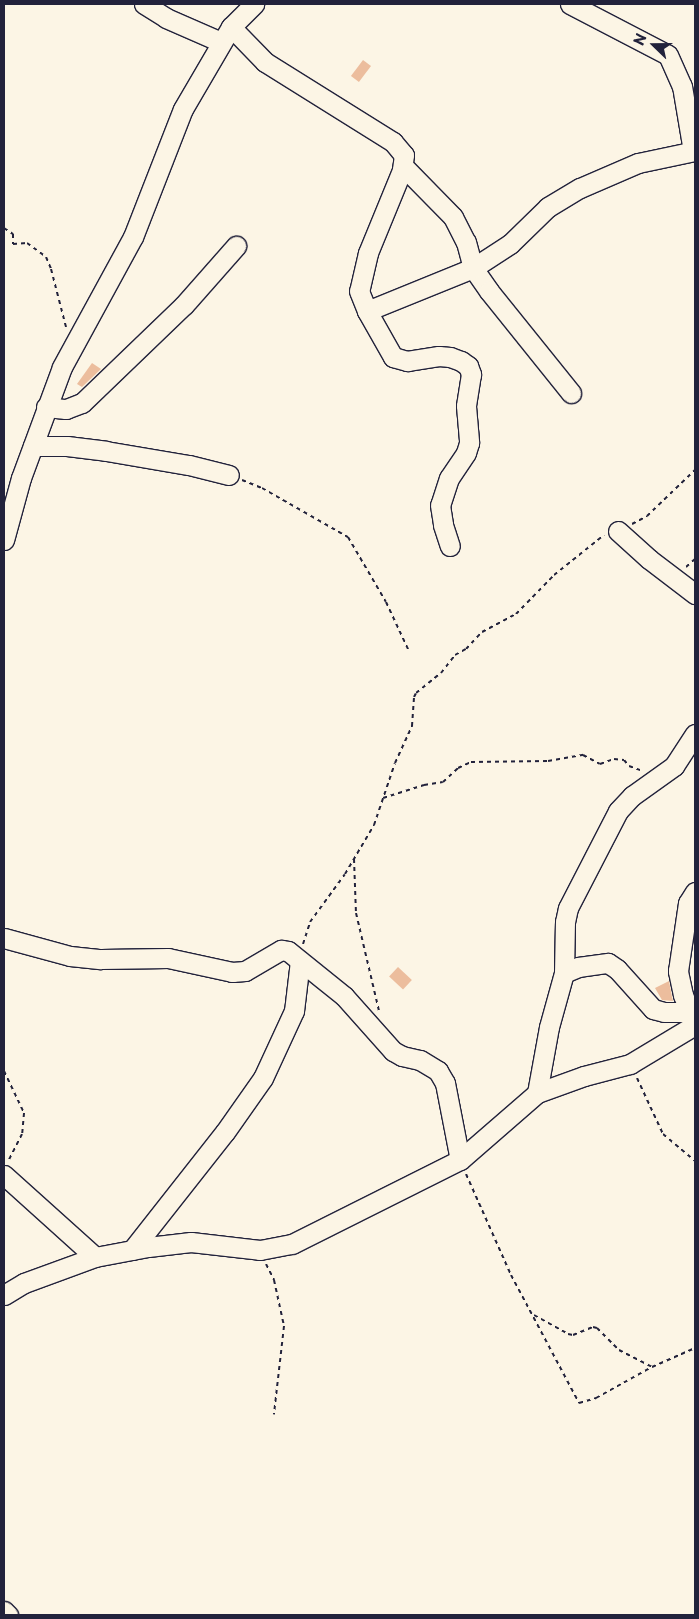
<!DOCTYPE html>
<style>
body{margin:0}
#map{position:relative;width:699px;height:1619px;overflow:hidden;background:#fcf5e5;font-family:"Playpen Sans",sans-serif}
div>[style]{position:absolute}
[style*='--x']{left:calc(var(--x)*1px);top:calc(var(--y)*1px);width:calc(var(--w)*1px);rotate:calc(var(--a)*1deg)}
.building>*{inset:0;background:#ecbd9d;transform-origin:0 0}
.path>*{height:2px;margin-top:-1px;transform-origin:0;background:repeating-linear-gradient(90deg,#22223b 0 4px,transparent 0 8px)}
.roads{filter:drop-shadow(1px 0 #22223b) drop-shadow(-1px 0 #22223b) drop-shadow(0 1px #22223b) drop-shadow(0 -1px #22223b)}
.minor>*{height:19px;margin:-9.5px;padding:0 9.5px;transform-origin:9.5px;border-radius:9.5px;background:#fcf5e5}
span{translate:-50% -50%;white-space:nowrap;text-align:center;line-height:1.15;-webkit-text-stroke:4px #fcf5e5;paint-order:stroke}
.frame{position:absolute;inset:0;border:5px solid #22223b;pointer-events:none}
.north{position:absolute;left:629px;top:20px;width:50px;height:50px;-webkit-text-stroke:4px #fcf5e5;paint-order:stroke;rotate:292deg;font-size:14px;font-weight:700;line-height:20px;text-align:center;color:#22223b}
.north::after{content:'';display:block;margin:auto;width:18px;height:22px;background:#22223b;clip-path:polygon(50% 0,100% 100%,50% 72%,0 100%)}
</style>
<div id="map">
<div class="building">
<i style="left:363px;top:60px;width:10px;height:20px;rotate:37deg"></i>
<i style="clip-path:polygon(92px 363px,101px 369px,82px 387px,77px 384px)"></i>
<i style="left:398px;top:967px;width:19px;height:13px;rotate:43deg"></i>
<i style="clip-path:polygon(669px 981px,672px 997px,673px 1001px,662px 1000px,655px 988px)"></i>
</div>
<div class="path">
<i style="--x:4;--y:228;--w:11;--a:34"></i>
<i style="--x:13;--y:234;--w:10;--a:90"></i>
<i style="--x:13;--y:244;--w:14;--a:-4"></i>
<i style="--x:27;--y:243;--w:24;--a:36"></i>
<i style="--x:46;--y:257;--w:13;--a:67"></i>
<i style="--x:51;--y:269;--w:60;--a:75.5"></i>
<i style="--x:242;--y:480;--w:22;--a:22"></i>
<i style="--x:262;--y:488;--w:99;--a:29.7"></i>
<i style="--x:348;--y:537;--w:75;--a:59.7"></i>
<i style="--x:386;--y:602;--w:52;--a:64.9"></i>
<i style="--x:632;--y:524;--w:17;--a:-28"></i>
<i style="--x:647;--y:516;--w:66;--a:-43.8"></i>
<i style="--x:686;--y:567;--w:12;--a:-42"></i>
<i style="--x:383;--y:798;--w:43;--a:-17.6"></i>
<i style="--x:424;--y:785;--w:19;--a:-9"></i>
<i style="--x:443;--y:782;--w:21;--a:-43"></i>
<i style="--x:458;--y:768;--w:14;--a:-25"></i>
<i style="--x:471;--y:762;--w:77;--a:-0.7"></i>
<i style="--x:548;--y:761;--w:36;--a:-10"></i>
<i style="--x:583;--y:755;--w:19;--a:28"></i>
<i style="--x:600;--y:764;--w:15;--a:-20"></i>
<i style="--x:614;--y:759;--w:10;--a:6"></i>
<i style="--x:624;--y:760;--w:8;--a:50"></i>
<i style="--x:629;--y:766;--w:12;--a:20"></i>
<i style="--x:354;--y:859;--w:54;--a:87.9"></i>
<i style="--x:356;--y:913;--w:101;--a:76.8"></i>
<i style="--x:303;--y:944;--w:23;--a:-72"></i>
<i style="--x:310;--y:922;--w:59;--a:-53.9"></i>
<i style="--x:345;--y:874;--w:57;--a:-59.4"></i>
<i style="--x:374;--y:825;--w:65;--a:-71.3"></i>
<i style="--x:395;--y:763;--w:41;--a:-65.3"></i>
<i style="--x:412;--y:726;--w:29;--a:-86"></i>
<i style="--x:414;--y:697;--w:4;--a:-63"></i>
<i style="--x:416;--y:693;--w:32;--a:-39"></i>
<i style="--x:441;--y:673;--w:23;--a:-52"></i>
<i style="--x:455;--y:655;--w:13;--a:-29"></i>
<i style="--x:466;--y:649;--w:23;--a:-47"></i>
<i style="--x:482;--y:632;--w:38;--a:-28"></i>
<i style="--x:516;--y:614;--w:54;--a:-45.7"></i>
<i style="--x:554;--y:575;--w:64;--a:-38.7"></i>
<i style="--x:4;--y:1071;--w:47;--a:64.5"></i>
<i style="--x:24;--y:1113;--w:21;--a:95"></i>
<i style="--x:22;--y:1134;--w:29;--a:117"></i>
<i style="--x:637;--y:1078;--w:62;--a:65.1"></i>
<i style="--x:663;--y:1134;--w:42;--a:40.2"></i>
<i style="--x:466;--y:1174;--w:111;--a:66"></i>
<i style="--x:511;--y:1275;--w:145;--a:62"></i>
<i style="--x:579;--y:1403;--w:18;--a:-16"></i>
<i style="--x:596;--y:1398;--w:64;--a:-29"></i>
<i style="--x:652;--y:1367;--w:47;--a:-23.8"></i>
<i style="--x:266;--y:1264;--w:18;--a:63"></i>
<i style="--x:274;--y:1280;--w:47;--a:77.7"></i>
<i style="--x:284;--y:1326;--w:89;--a:96.5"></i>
<i style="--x:534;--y:1315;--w:39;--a:29"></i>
<i style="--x:568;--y:1334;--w:5;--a:11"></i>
<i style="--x:573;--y:1335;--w:22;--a:-22"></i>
<i style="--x:593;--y:1327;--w:4;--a:14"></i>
<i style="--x:597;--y:1328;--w:31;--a:45"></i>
<i style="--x:619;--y:1350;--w:37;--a:27"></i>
</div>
<div class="roads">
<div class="minor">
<i style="--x:144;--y:4;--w:26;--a:32"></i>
<i style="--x:166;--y:18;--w:60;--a:23.6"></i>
<i style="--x:570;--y:4;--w:110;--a:27.5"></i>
<i style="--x:668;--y:55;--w:34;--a:66"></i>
<i style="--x:682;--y:86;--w:66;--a:80.4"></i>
<i style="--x:231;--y:27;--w:49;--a:45.8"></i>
<i style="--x:265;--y:62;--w:151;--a:32"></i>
<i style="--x:393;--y:142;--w:17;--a:50"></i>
<i style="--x:404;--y:155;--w:15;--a:98"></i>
<i style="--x:402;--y:170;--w:90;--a:112.3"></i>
<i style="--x:368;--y:253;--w:39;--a:103"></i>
<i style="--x:359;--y:291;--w:22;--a:68"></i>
<i style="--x:367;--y:311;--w:53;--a:60.5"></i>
<i style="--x:393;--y:357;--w:15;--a:16"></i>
<i style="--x:407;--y:361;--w:32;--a:-9"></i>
<i style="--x:439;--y:356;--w:11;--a:5"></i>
<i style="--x:450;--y:357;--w:12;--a:20"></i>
<i style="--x:461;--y:361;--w:9;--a:36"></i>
<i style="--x:468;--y:366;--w:9;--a:69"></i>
<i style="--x:471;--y:374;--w:32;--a:99"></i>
<i style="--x:466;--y:406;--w:37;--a:85"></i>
<i style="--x:469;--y:443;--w:10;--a:107"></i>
<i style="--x:466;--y:453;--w:30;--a:124"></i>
<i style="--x:449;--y:478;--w:28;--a:108"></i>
<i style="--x:440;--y:505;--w:20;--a:81"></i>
<i style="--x:443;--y:525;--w:22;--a:72"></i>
<i style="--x:403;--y:166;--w:71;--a:45.6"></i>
<i style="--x:453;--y:217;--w:28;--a:63"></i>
<i style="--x:466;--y:242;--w:27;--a:75"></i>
<i style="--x:473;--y:268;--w:28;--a:55"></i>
<i style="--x:489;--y:291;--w:131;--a:51.2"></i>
<i style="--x:367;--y:311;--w:114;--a:-22.1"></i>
<i style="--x:473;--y:268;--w:44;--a:-33"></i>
<i style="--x:510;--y:244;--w:53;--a:-44.2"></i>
<i style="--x:548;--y:207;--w:37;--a:-31"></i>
<i style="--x:580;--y:188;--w:63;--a:-23.3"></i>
<i style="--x:638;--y:163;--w:58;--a:-11.9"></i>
<i style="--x:46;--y:407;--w:20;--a:6"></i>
<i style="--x:66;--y:409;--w:17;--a:-21"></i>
<i style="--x:82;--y:403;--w:141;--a:-43.9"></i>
<i style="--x:184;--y:305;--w:79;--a:-48.6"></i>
<i style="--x:33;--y:446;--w:34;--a:0"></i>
<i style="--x:67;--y:446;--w:39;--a:7"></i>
<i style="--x:106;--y:451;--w:84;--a:9.6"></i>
<i style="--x:189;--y:465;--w:41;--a:14"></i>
<i style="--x:618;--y:531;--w:42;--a:42.1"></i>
<i style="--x:649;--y:559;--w:58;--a:37.3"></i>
<i style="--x:4;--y:540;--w:64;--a:-74.7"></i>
<i style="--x:21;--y:478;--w:118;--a:-69.7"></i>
<i style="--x:62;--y:367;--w:148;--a:-61.4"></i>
<i style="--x:133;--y:237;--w:137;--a:-68.7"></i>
<i style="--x:183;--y:109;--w:95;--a:-59.7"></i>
<i style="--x:231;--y:27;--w:33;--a:-45"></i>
<i style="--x:4;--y:938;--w:68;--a:15.3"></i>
<i style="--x:70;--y:956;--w:31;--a:6"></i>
<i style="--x:101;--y:959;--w:67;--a:-0.9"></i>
<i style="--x:168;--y:958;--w:66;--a:12.3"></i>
<i style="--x:232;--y:972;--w:13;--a:-4"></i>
<i style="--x:245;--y:971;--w:42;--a:-30.3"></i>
<i style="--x:281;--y:950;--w:7;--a:8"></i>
<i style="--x:288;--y:951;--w:72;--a:38.8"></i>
<i style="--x:344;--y:996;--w:74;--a:48.3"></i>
<i style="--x:393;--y:1051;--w:10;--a:29"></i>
<i style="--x:402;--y:1056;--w:18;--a:13"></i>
<i style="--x:420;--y:1060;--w:21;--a:31"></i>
<i style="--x:438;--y:1071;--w:14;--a:60"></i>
<i style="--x:445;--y:1083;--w:78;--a:79"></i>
<i style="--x:564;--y:973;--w:15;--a:-23"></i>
<i style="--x:578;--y:967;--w:30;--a:-8"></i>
<i style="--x:608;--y:963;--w:11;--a:34"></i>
<i style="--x:617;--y:969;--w:54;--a:48"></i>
<i style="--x:653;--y:1009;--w:11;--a:15"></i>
<i style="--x:664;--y:1012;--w:25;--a:0"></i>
<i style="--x:694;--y:1021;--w:28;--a:-113"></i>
<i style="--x:683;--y:995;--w:25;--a:-102"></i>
<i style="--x:678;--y:971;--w:69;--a:-81.6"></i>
<i style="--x:688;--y:903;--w:13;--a:-58"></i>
<i style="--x:537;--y:1093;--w:67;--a:-79.7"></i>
<i style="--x:549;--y:1027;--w:56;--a:-74.5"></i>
<i style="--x:564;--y:973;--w:51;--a:-88.9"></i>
<i style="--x:565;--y:922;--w:14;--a:-78"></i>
<i style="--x:568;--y:908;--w:109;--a:-62.7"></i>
<i style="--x:618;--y:811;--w:21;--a:-47"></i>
<i style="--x:632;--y:796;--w:52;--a:-35.5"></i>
<i style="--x:674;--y:766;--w:38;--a:-57"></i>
<i style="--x:4;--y:1175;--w:122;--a:42"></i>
<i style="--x:132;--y:1250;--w:150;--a:-51.8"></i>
<i style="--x:225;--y:1132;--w:66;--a:-54.9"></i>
<i style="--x:263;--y:1078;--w:74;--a:-65.2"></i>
<i style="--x:294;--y:1011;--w:50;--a:-83.2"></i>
<i style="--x:4;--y:1295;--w:23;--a:-31"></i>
<i style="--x:24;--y:1283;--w:76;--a:-20.1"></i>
<i style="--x:95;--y:1257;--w:54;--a:-10.7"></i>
<i style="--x:148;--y:1247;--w:43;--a:-6.6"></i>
<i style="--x:191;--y:1242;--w:69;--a:6.6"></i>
<i style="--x:260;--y:1250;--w:33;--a:-11"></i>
<i style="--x:292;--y:1244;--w:188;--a:-26.6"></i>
<i style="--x:460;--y:1160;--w:102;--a:-41"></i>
<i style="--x:537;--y:1093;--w:50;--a:-19.9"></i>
<i style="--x:584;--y:1076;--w:48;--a:-14.6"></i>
<i style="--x:630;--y:1064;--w:76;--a:-31"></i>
<i style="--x:4;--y:1611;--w:6;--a:45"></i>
</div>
</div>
<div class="frame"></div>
<div class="north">N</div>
</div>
